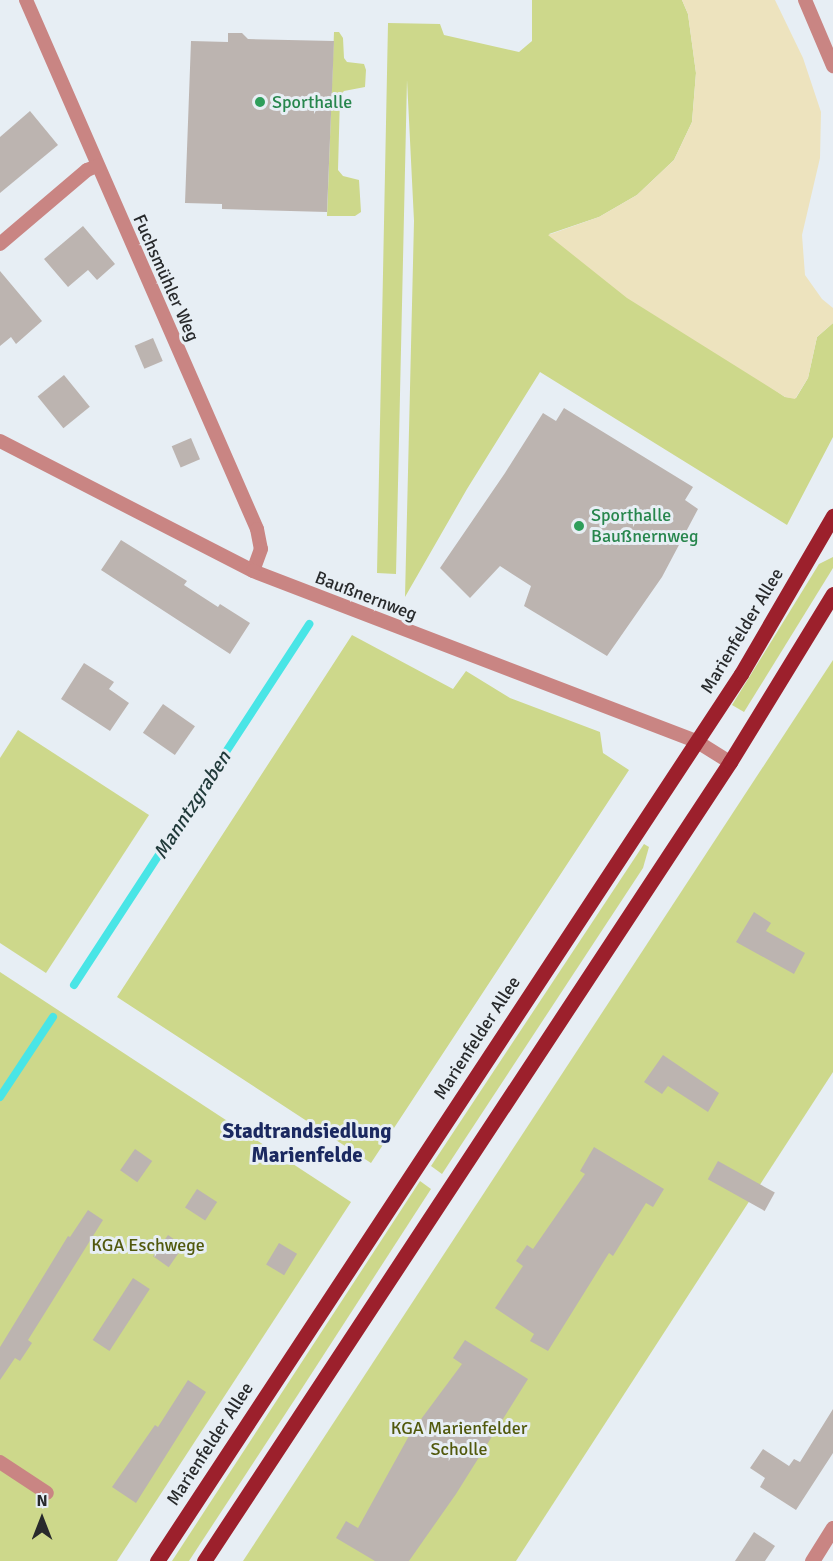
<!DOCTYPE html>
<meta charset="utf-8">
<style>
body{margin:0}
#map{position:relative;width:833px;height:1561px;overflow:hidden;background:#e7eef4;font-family:Signika,sans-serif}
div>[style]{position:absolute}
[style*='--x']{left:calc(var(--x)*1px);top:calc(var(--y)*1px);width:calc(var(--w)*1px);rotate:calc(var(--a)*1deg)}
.green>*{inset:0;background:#cdd88b}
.sand>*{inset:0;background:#ede3be}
.stream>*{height:8px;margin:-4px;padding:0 4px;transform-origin:4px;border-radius:4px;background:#49e5e6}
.building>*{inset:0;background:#bcb4b0;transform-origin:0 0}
.lane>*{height:14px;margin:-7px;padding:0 7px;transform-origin:7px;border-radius:7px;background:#c98583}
.street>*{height:15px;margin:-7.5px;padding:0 7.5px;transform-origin:7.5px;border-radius:7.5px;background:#c98583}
.primary>*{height:15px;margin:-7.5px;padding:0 7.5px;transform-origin:7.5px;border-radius:7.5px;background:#9c202c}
.dots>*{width:16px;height:16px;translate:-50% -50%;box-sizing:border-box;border:3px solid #e7eef4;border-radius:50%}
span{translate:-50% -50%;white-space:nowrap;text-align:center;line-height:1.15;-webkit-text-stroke:6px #e7eef4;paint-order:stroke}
.leisure-label{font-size:18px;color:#27864d}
.left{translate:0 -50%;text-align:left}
.street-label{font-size:18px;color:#282a2c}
.park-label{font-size:18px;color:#51590d}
.water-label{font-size:20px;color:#213a3a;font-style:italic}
.quarter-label{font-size:21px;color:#1b2960;font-weight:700}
.north{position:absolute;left:12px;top:1489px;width:60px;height:60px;-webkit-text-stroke:4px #e7eef4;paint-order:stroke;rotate:0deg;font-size:16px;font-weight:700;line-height:24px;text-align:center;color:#282a2c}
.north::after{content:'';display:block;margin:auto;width:21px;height:27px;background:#282a2c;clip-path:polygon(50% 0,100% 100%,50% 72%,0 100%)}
</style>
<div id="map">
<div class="green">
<i style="clip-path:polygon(532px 0,682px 0,688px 14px,696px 73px,692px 122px,674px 160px,637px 195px,599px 217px,549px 234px,785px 397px,796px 398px,808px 378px,817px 337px,833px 323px,833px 437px,787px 525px,540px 372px,467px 489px,405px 597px,414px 221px,407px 80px,396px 574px,377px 573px,388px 23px,440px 24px,444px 35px,519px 52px,532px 41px)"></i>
<i style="clip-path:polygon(334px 32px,339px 32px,343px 38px,344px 58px,347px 62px,364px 64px,366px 70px,365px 87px,344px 91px,340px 96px,338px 170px,343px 176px,359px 180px,361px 212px,355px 216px,327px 216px)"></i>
<i style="clip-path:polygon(833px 557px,833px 568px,744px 712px,732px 705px,819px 564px)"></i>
<i style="clip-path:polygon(352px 635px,453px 689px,466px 671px,510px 698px,600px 732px,603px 753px,629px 770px,371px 1163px,117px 997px)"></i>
<i style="clip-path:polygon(833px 660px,833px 1072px,516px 1561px,243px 1561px)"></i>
<i style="clip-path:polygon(18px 730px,149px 815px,46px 973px,0 943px,0 758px)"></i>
<i style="clip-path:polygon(644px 844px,649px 847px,643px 868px,442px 1174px,431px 1166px)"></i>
<i style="clip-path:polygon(0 972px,351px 1202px,117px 1561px,0 1561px)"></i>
<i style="clip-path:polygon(420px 1181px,431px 1189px,299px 1393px,189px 1561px,172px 1561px)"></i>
</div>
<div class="sand">
<i style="clip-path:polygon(682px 0,775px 0,803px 58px,821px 112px,820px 158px,802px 235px,805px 275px,822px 299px,833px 308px,833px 323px,817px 337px,808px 378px,795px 399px,785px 397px,627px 298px,548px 235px,599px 217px,637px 195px,674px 160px,692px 122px,696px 73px,688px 14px)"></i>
</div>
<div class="stream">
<i style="--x:74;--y:985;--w:431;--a:-56.9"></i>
<i style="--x:0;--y:1097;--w:96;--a:-56.5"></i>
</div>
<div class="building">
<i style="clip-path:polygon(228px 33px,242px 33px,248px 39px,334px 41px,327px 212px,222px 209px,222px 204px,185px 203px,191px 41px,228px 42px)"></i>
<i style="clip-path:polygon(30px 111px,58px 145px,0 193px,0 137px)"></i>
<i style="clip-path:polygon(83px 226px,115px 264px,97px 280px,88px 270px,68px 287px,44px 259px)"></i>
<i style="clip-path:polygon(0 271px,42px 321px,16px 344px,11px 337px,0 346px)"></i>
<i style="left:153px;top:338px;width:25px;height:20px;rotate:67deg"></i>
<i style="left:64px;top:375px;width:41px;height:34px;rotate:51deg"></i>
<i style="clip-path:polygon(564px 408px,693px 487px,685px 500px,698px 509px,662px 577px,607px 656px,524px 606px,531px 586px,500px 566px,470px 598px,440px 568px,505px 473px,543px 413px,556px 421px)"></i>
<i style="left:191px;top:438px;width:23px;height:21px;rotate:67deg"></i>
<i style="clip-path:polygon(121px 540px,187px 581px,184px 585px,218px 607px,220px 604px,250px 623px,230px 654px,101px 570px)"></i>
<i style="clip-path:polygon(84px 663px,114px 682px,109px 689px,129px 703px,110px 731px,61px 699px)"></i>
<i style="left:163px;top:704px;width:39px;height:35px;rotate:35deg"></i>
<i style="clip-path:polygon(754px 912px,771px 923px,766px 931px,805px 953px,794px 974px,736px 942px)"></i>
<i style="clip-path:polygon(663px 1055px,719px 1093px,708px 1112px,668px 1086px,662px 1094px,644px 1082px)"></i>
<i style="clip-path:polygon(594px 1147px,664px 1189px,653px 1207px,646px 1203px,613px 1256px,609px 1253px,548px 1351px,530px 1341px,534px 1334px,495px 1308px,523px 1266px,516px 1261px,527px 1245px,533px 1249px,585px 1174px,580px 1171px)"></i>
<i style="left:135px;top:1149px;width:21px;height:26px;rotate:35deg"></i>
<i style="left:718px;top:1161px;width:65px;height:21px;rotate:29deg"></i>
<i style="left:197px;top:1189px;width:24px;height:22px;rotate:33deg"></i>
<i style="clip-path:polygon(88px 1210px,103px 1220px,28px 1340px,32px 1343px,20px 1361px,15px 1358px,0 1380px,0 1347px,68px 1236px,70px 1237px)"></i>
<i style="left:168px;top:1235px;width:19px;height:26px;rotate:35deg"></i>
<i style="left:279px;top:1243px;width:21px;height:25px;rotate:31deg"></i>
<i style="left:133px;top:1278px;width:20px;height:74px;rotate:33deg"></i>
<i style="clip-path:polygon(465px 1340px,528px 1379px,456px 1494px,409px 1561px,375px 1561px,336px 1538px,346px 1521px,358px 1528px,410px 1434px,462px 1364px,453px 1358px)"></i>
<i style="clip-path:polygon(188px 1380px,206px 1392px,136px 1503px,112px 1487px,155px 1425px,158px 1427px)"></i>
<i style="clip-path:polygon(833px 1409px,833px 1453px,796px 1510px,760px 1487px,765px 1478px,750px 1468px,763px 1449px,789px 1466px,794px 1459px,800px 1462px)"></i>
<i style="clip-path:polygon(754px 1532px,775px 1546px,765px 1561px,735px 1561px)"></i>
</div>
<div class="lane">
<i style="--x:26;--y:0;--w:577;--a:66.41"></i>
<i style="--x:257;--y:529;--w:20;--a:79"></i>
<i style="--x:261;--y:549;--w:23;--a:110"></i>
<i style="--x:805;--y:0;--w:72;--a:67"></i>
<i style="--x:0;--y:244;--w:114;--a:-40.4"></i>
<i style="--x:87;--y:170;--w:11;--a:-22"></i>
<i style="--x:0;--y:441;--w:284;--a:27.2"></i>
<i style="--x:253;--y:571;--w:474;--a:21"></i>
<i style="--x:696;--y:741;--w:40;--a:32"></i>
<i style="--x:0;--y:1462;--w:56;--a:33.4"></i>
</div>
<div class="street">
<i style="--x:812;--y:1561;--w:39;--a:-58"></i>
</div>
<div class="primary">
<i style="--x:157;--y:1561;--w:1062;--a:-56.64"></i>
<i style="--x:741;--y:674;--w:183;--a:-59.8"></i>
<i style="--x:204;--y:1561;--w:957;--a:-56.64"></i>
<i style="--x:730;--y:762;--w:197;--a:-58.5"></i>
</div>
<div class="dots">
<i style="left:260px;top:102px;background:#2e9e5b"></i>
<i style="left:579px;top:526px;background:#2e9e5b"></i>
</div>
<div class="leisure-label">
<span class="left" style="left:272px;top:102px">Sporthalle</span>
<span class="left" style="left:591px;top:526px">Sporthalle<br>Baußnernweg</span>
</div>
<div class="street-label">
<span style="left:166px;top:278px;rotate:66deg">Fuchsmühler Weg</span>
<span style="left:366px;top:596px;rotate:21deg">Baußnernweg</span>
<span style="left:742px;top:631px;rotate:-59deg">Marienfelder Allee</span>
<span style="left:477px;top:1038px;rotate:-57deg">Marienfelder Allee</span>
<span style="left:210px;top:1444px;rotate:-57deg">Marienfelder Allee</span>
</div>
<div class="park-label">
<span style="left:148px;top:1245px">KGA Eschwege</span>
<span style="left:459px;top:1439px">KGA Marienfelder<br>Scholle</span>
</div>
<div class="water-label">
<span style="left:192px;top:805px;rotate:-57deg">Manntzgraben</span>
</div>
<div class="quarter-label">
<span style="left:307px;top:1143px">Stadtrandsiedlung<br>Marienfelde</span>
</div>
<div class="north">N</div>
</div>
